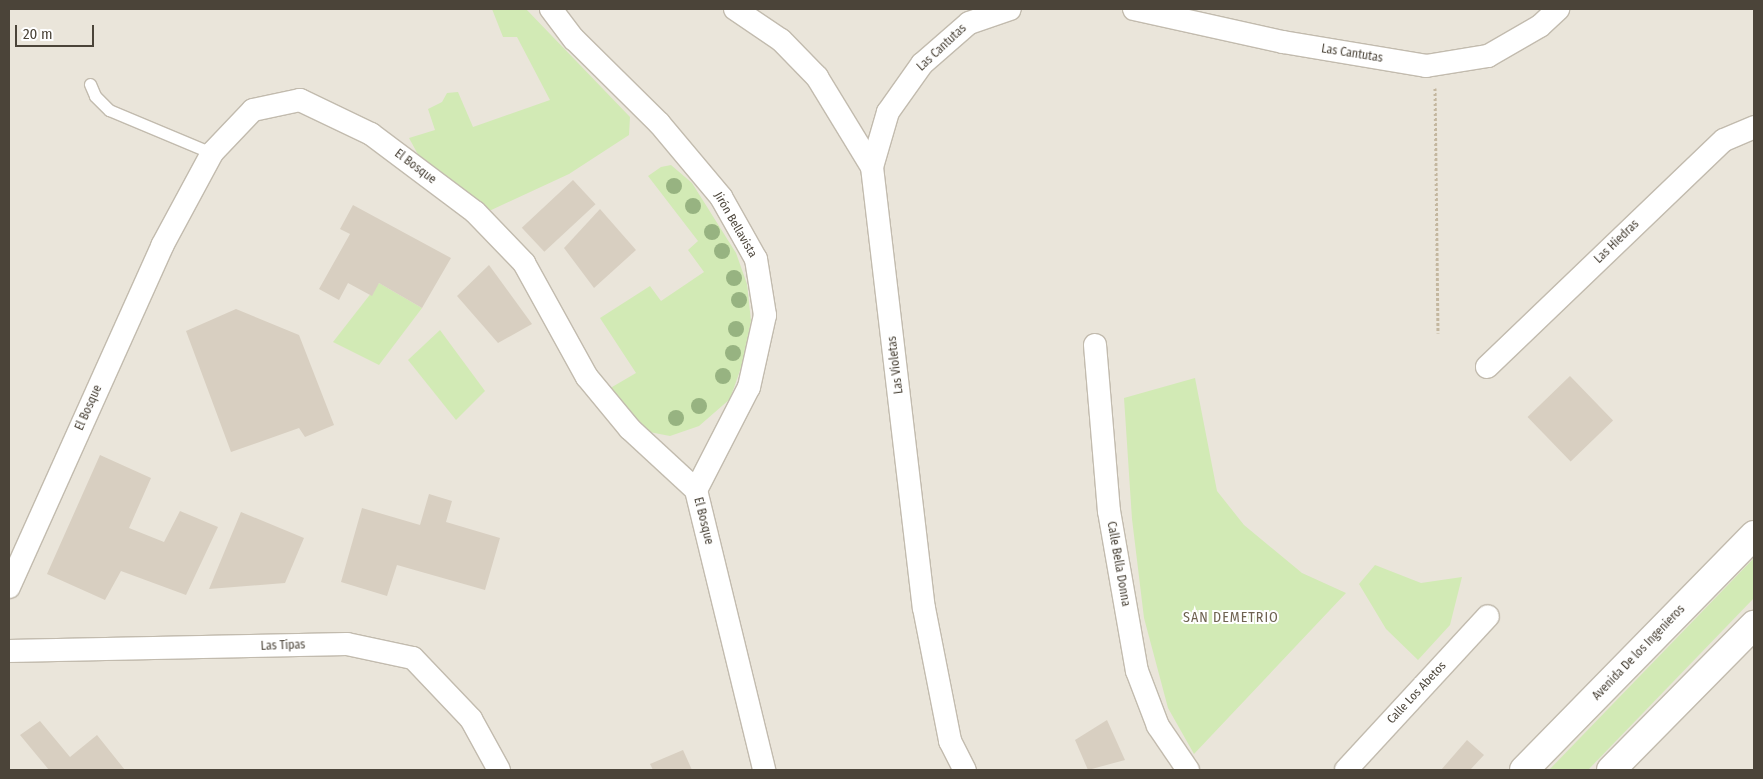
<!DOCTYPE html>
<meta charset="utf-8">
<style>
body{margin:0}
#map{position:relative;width:1763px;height:779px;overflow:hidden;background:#f6f3ec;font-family:"Fira Sans Condensed",sans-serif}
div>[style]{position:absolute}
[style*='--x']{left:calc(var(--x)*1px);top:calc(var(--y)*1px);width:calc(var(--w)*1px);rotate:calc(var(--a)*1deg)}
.residential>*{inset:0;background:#eae5da;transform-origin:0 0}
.green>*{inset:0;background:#d2eab5}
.building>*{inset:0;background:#d8cfc1;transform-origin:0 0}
.path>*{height:3px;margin-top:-1.5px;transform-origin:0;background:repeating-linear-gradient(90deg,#c4b79f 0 2.5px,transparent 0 5px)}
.roads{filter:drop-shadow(1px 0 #c2bbae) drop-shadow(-1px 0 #c2bbae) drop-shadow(0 1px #c2bbae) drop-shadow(0 -1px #c2bbae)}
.service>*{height:11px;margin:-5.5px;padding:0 5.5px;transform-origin:5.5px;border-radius:5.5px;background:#fff}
.minor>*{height:22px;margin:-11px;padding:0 11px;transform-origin:11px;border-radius:11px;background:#fff}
.tertiary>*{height:28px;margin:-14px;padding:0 14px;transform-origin:14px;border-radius:14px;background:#fff}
.trees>*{width:16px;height:16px;margin:-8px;border-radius:50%;background:#97b381}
span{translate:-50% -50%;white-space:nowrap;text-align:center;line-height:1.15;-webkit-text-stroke:4px #fff;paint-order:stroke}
.street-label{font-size:12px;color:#4b4439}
.neighbourhood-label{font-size:14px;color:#6e6250;letter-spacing:1px}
.frame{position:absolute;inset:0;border:10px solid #4b4439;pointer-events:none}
.scale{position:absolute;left:15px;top:25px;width:79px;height:22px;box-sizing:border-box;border:2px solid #4b4439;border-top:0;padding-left:6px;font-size:15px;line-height:18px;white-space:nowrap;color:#4b4439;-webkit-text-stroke:4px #fff;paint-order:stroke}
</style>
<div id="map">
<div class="residential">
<i style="left:9px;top:9px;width:1745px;height:761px"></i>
</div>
<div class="green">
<i style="clip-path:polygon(492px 9px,526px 9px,630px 117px,629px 135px,569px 174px,487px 212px,421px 160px,409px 138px,435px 130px,428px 109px,442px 102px,447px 93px,458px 92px,473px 127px,550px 100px,517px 37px,503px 37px)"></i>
<i style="clip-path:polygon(671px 165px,692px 183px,736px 253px,747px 284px,751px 321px,744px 359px,730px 399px,699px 426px,670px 436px,644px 431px,607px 390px,636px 373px,600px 318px,650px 286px,661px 301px,704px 272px,688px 250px,698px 241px,648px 176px,661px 167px)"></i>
<i style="clip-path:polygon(379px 283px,422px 308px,379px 365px,333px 342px)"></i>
<i style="clip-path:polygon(440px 330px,485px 391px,456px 420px,408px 360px)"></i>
<i style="clip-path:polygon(1195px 378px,1217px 491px,1244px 525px,1302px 573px,1346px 593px,1194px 754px,1168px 708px,1144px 618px,1132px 519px,1124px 398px)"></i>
<i style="clip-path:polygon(1754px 558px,1754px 598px,1588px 770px,1549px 770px)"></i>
<i style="clip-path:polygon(1375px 565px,1421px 583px,1462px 577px,1450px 625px,1418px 660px,1386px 629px,1359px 584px)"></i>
</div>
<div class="building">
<i style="left:573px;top:180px;width:33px;height:70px;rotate:47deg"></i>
<i style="clip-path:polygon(353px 205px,451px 258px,422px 308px,379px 283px,372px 296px,348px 283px,339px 300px,319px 289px,350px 234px,340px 229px)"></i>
<i style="clip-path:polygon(600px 209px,636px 250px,594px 288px,564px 248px)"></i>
<i style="clip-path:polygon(489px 265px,532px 324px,498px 343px,457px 296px)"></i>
<i style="clip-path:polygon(236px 309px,299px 335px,334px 425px,305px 437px,299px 428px,231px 452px,186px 331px)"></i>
<i style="left:1570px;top:376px;width:62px;height:59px;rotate:46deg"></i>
<i style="clip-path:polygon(100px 455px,151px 478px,129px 528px,164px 542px,180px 511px,218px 527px,186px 595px,121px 571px,105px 600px,47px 574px)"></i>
<i style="clip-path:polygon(429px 494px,452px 501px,446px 522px,500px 538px,485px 590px,397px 565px,387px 596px,341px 582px,362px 508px,420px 525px)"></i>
<i style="clip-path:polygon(241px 512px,304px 538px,285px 583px,209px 589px)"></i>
<i style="clip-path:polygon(1107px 720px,1125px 760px,1088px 770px,1075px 740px)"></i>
<i style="clip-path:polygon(40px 721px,70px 757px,97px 735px,125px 770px,49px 770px,20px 735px)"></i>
<i style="clip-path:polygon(1467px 740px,1484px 755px,1470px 770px,1441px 770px)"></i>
<i style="clip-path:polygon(683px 750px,692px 770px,653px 770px,650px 764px)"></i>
</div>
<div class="path">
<i style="--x:1435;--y:88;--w:245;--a:89.3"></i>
</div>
<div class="roads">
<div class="service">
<i style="--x:90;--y:84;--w:13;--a:67"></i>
<i style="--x:95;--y:96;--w:20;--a:45"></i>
<i style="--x:109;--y:110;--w:112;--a:22.7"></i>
</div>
<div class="minor">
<i style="--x:551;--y:9;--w:38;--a:53"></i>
<i style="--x:574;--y:39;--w:120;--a:44.7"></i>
<i style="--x:659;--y:123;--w:97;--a:50"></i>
<i style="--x:721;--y:197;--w:71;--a:60.6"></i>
<i style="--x:756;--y:259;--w:57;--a:80.9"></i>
<i style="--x:765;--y:315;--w:74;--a:102.5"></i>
<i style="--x:749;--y:387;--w:116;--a:117.2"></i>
<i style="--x:735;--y:9;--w:55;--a:34"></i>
<i style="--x:781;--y:40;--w:52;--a:45.8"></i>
<i style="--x:817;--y:77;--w:105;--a:58.6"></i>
<i style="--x:872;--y:167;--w:444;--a:83.3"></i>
<i style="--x:924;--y:608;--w:136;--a:78.9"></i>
<i style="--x:950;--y:741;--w:33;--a:63"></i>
<i style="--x:1134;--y:9;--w:153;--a:12.5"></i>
<i style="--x:1283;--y:42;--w:145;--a:9.5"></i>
<i style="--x:1426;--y:66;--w:63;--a:-9.2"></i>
<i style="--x:1488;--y:56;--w:60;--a:-30"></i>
<i style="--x:1540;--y:26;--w:25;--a:-43"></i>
<i style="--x:872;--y:167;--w:57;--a:-73.8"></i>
<i style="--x:888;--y:112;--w:59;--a:-54.7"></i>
<i style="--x:922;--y:64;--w:62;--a:-41.1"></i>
<i style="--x:969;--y:23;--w:43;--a:-18.9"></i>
<i style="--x:1095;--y:345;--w:167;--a:85.2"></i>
<i style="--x:1109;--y:511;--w:162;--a:80.1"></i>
<i style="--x:1137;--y:671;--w:59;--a:69.1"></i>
<i style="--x:1158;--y:726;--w:53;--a:55.7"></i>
<i style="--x:1487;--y:367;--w:328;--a:-43.8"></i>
<i style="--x:1724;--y:140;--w:33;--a:-23"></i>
<i style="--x:9;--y:587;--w:374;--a:-65.8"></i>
<i style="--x:162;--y:246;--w:106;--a:-61.7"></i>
<i style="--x:212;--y:153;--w:59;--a:-46.4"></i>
<i style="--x:253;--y:110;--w:48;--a:-12"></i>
<i style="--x:300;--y:100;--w:79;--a:25.6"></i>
<i style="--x:371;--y:134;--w:130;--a:36.9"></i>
<i style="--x:475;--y:212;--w:71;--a:46.1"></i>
<i style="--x:524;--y:263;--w:130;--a:61.1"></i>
<i style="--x:587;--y:377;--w:67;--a:50.4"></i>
<i style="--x:630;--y:429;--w:90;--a:42.7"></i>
<i style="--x:696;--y:490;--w:288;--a:76.3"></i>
<i style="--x:9;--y:651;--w:338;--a:-1.2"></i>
<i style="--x:347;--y:644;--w:67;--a:12"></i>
<i style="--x:413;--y:658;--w:84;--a:46.4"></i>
<i style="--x:471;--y:719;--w:58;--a:61.2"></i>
<i style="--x:1346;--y:770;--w:209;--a:-47.3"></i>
</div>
<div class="tertiary">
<i style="--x:1524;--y:770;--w:329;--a:-45.6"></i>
<i style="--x:1611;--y:770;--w:204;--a:-45.4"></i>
</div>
</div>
<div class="trees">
<i style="left:674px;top:186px"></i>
<i style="left:693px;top:206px"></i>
<i style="left:712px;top:232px"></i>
<i style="left:722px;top:251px"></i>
<i style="left:734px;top:278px"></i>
<i style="left:739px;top:300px"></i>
<i style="left:736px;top:329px"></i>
<i style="left:733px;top:353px"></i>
<i style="left:723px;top:376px"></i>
<i style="left:699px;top:406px"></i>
<i style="left:676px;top:418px"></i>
</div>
<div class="street-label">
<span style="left:942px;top:48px;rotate:-43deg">Las Cantutas</span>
<span style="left:1352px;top:54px;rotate:9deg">Las Cantutas</span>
<span style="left:415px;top:167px;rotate:37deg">El Bosque</span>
<span style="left:735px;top:225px;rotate:60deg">Jirón Bellavista</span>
<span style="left:1617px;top:242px;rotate:-44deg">Las Hiedras</span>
<span style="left:896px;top:365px;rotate:-97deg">Las Violetas</span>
<span style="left:89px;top:408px;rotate:-66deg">El Bosque</span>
<span style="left:703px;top:521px;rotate:76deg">El Bosque</span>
<span style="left:1118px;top:564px;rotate:80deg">Calle Bella Donna</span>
<span style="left:283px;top:646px;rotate:-2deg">Las Tipas</span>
<span style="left:1639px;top:653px;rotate:-46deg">Avenida De los Ingenieros</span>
<span style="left:1417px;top:693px;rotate:-47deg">Calle Los Abetos</span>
</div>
<div class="neighbourhood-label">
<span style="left:1231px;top:618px">SAN DEMETRIO</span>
</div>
<div class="frame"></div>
<div class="scale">20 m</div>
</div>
